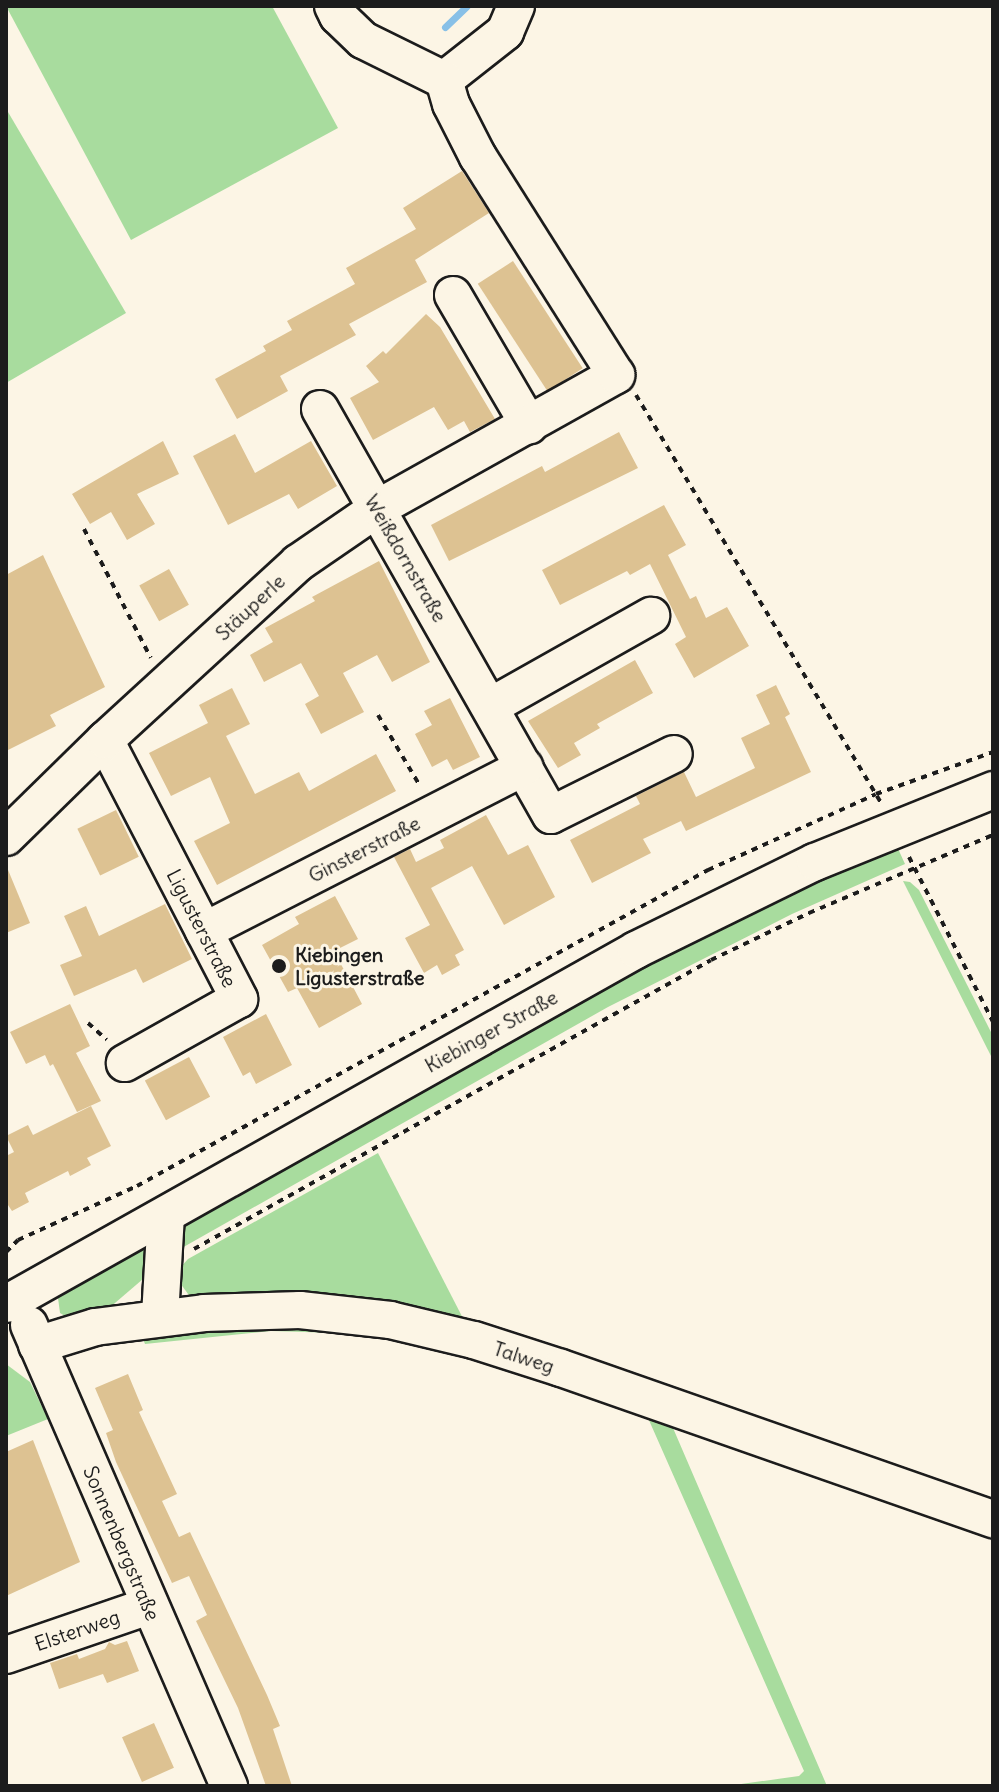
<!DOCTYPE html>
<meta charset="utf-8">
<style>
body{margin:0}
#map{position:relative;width:999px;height:1792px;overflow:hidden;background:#fcf5e5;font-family:Delius,sans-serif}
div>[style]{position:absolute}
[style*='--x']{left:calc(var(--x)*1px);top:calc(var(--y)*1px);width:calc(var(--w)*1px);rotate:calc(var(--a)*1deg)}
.green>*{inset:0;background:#a8dc9e}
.stream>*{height:7px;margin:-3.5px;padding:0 3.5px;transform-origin:3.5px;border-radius:3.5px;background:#88c0e7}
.building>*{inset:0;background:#ddc292;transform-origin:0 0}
.path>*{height:4px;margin-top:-2px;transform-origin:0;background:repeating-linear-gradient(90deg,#1c1c1c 0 6px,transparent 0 12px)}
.roads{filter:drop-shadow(2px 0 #1c1c1c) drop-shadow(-2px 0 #1c1c1c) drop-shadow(0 2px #1c1c1c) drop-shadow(0 -2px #1c1c1c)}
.minor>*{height:36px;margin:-18px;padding:0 18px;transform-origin:18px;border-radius:18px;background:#fcf5e5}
.dots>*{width:22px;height:22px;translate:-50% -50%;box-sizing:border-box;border:4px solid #fcf5e5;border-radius:50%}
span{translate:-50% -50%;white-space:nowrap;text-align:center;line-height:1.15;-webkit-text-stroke:6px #fcf5e5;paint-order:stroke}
.street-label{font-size:20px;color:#1c1c1c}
.poi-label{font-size:20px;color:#1c1c1c;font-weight:700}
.left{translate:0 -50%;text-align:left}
.frame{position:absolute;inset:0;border:8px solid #1c1c1c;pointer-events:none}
</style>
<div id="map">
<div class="green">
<i style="clip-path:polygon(6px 6px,272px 6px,338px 128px,131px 240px)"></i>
<i style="clip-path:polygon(8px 112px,126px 313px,6px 383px,6px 113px)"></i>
<i style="clip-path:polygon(895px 842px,905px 864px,792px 914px,608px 1007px,180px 1249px,174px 1237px,196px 1213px,654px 956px)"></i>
<i style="clip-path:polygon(903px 881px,910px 882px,919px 890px,993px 1036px,993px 1060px)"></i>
<i style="clip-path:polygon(378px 1153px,469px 1330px,191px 1298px,180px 1283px,179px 1269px,188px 1259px)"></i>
<i style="clip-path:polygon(156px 1235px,157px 1261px,143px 1279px,101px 1315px,77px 1323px,60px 1313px,58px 1298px,68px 1285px)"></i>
<i style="clip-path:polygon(263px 1318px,464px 1346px,993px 1527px,993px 1538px,803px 1470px,673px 1428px,827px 1786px,727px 1786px,799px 1776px,804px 1771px,648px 1418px,467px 1357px,369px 1334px,271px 1331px,145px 1344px,140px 1331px)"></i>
<i style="clip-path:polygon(6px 1364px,30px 1382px,48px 1419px,6px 1436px)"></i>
</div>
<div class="stream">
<i style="--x:445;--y:27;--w:30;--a:-44"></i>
</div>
<div class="building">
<i style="clip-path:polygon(462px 171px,489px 213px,415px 260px,427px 282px,349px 324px,356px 335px,280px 376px,288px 391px,237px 419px,215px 379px,266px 351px,263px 346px,292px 330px,287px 321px,355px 284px,346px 268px,416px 229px,403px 208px)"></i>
<i style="left:513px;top:261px;width:128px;height:42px;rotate:57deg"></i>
<i style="clip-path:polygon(426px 314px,440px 327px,495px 419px,470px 432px,464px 421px,448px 430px,434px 407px,373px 440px,350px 398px,379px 382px,366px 366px,383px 351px,386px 354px)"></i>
<i style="clip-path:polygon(619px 432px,638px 468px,449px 561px,431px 525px,542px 466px,545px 472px)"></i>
<i style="clip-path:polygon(235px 434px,255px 473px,311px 441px,337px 486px,298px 509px,289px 494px,228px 525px,193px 456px)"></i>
<i style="clip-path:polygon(163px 441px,179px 474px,137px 494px,155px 524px,127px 540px,111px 512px,90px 524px,72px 494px)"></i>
<i style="clip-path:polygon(664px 505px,686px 545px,668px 555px,690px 599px,696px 596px,706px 618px,727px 607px,749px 646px,694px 678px,675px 644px,686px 637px,650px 564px,630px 575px,627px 571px,560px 605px,542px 570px)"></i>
<i style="clip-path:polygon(43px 555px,105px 687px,50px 715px,56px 726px,6px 751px,6px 575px)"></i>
<i style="clip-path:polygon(379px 561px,430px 662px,392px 682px,377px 655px,343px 673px,364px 712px,321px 734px,305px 704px,319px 696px,301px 663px,264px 682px,250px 655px,273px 642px,265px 628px,315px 601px,312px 597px)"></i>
<i style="left:169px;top:569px;width:41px;height:34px;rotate:61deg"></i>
<i style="clip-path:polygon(635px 660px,653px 693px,597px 724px,600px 728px,574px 743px,581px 755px,558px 768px,528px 721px)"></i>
<i style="clip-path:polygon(776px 685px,790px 714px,782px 719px,785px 717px,811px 772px,686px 831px,681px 821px,643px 839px,651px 853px,592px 883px,570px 840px,640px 804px,636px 796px,684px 772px,696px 797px,755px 768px,741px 738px,770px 724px,756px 695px)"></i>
<i style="clip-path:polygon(232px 688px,250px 724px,226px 736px,255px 794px,299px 772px,309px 791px,376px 754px,396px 791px,217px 885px,194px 841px,230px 823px,210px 777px,171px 796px,149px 753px,208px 723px,199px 705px)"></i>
<i style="clip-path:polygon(450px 698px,480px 757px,453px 770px,447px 759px,432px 767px,415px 734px,432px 725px,424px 711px)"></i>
<i style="left:116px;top:810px;width:52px;height:43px;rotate:64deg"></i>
<i style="clip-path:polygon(486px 815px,508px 855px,528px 845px,555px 897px,504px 925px,472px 866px,431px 888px,464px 950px,455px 955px,460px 965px,442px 975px,437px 965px,424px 973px,405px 938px,430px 925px,394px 857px,410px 849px,416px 862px,444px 848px,440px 840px)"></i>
<i style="clip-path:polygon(6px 865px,30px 923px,6px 933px)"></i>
<i style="clip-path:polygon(335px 896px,358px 939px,334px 951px,362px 1004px,319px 1028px,297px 988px,288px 992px,262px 945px,299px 924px,295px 917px)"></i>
<i style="clip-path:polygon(165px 904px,192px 959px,143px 983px,136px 969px,74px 996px,60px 965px,82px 956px,64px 916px,86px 906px,99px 936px)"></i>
<i style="clip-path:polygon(70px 1004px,90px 1046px,76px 1053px,101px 1101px,77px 1112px,53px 1064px,50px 1066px,45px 1055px,26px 1064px,10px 1032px)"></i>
<i style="clip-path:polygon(266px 1014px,292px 1065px,256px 1084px,250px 1072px,243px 1076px,223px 1037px)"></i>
<i style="left:189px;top:1057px;width:45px;height:50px;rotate:62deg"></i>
<i style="clip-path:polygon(91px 1106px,111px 1146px,87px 1158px,91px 1165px,70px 1176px,68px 1171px,25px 1193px,29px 1202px,12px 1211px,6px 1202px,6px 1156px,14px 1152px,6px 1136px,28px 1125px,33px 1135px)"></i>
<i style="clip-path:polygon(128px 1374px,143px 1410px,139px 1412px,177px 1494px,162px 1501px,179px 1537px,190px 1532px,267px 1695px,280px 1726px,273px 1729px,292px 1786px,266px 1786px,238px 1708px,196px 1621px,207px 1615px,189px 1576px,172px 1583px,116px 1462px,106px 1433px,113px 1430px,95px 1388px)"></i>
<i style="clip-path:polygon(33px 1440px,80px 1562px,6px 1596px,6px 1452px)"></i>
<i style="clip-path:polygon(127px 1641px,139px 1671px,107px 1683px,103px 1674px,59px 1689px,50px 1663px,77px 1654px,79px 1659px,105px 1649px,109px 1642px,115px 1645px)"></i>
<i style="left:154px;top:1723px;width:49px;height:35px;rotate:66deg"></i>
</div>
<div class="path">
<i style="--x:636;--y:395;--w:476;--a:59"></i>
<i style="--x:84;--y:529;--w:145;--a:62.6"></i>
<i style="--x:378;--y:715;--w:82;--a:59.4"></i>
<i style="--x:909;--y:857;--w:185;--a:63"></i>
<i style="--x:88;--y:1023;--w:25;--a:42"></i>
<i style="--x:194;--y:1249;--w:592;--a:-29.2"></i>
<i style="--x:711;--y:960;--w:109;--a:-25.6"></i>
<i style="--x:809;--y:913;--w:200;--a:-23"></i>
<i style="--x:6;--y:1252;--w:17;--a:-45"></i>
<i style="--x:18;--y:1240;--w:131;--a:-24.4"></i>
<i style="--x:137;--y:1186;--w:653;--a:-28.96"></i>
<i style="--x:708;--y:870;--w:184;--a:-24.3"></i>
<i style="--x:876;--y:794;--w:124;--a:-19.7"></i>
</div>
<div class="roads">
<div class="minor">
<i style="--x:444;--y:80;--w:78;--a:-38.2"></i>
<i style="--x:505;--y:32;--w:28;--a:-67"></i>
<i style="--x:453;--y:295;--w:151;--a:59.7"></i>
<i style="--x:320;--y:409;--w:467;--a:60.4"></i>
<i style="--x:551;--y:815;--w:137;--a:-26.4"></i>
<i style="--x:491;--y:706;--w:184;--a:-29.4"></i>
<i style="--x:105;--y:740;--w:292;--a:62.6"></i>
<i style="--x:239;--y:999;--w:131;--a:150.7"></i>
<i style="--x:6;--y:837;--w:139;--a:-44.4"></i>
<i style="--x:105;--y:740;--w:262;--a:-42.5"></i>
<i style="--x:298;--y:563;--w:97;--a:-34.5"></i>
<i style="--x:378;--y:508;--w:273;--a:-29.2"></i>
<i style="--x:616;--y:375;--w:258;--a:-122.3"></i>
<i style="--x:478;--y:157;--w:59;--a:-117"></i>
<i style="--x:451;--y:104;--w:25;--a:-106"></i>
<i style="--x:444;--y:80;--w:90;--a:-153.7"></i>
<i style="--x:363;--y:40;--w:35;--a:-136"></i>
<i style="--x:338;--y:16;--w:11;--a:-117"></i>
<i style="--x:204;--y:931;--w:360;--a:-27.1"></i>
<i style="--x:6;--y:1304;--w:723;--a:-29.33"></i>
<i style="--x:636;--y:950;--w:199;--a:-26.2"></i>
<i style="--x:815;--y:862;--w:192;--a:-22"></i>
<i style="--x:160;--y:1316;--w:101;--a:-86.6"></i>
<i style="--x:29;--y:1325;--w:503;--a:66.55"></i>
<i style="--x:37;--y:1345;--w:61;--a:-17.2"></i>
<i style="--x:95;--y:1327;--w:110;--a:-7.3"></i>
<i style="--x:204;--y:1313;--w:96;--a:-1.8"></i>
<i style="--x:300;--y:1310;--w:91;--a:6.3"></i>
<i style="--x:390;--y:1320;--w:86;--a:13.4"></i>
<i style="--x:474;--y:1340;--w:91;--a:17.8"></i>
<i style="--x:561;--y:1368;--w:458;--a:19.3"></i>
<i style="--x:6;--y:1655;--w:151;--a:-18.9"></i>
</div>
</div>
<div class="dots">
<i style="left:279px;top:966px;background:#1c1c1c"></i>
</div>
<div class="street-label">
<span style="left:406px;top:558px;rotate:60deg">Weißdornstraße</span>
<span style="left:250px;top:607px;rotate:-43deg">Stäuperle</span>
<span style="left:364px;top:849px;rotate:-27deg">Ginsterstraße</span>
<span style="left:202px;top:928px;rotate:63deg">Ligusterstraße</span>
<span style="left:491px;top:1031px;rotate:-29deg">Kiebinger Straße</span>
<span style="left:524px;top:1357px;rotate:18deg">Talweg</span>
<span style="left:122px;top:1543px;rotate:67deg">Sonnenbergstraße</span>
<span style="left:77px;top:1630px;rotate:-19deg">Elsterweg</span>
</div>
<div class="poi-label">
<span class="left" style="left:295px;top:966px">Kiebingen<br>Ligusterstraße</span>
</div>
<div class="frame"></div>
</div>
